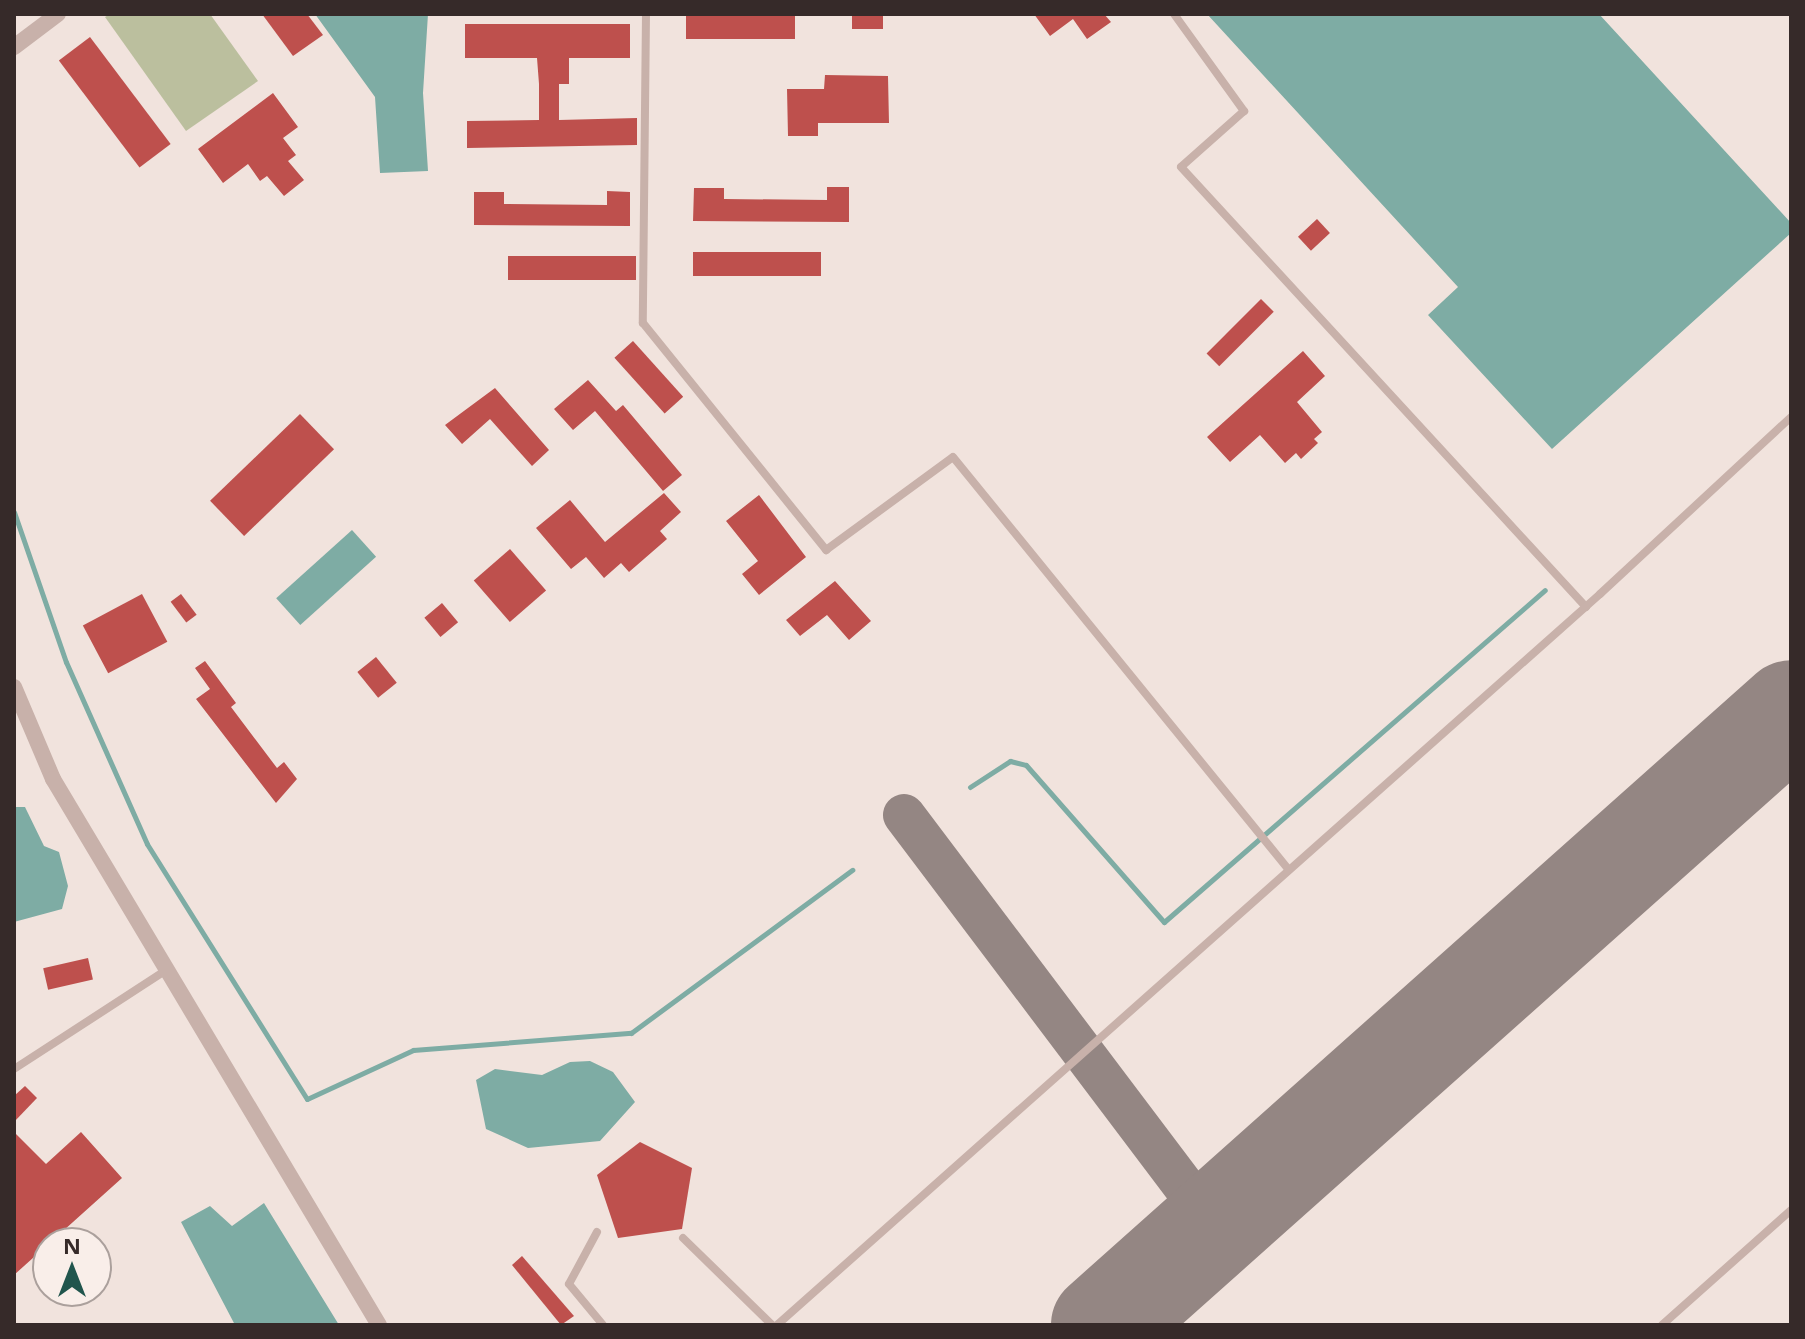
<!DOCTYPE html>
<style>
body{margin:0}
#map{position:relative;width:1805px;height:1339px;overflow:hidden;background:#f1e3dd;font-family:"Open Sans",sans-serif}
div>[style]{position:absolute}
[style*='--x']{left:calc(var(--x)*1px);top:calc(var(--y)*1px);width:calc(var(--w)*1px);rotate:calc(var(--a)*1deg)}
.green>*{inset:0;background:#bbbf9e}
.water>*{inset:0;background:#7eaca4;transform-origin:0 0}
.stream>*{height:5px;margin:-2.5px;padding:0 2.5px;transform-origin:2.5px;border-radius:2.5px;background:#7eaca4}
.taxiway>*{height:42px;margin:-21px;padding:0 21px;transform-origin:21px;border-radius:21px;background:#948683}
.runway>*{height:104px;margin:-52px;padding:0 52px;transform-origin:52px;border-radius:52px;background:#948683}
.building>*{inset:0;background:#be504d;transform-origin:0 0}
.service>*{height:8px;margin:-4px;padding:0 4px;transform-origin:4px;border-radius:4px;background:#c8b1aa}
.minor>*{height:16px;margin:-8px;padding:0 8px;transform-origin:8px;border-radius:8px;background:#c8b1aa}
span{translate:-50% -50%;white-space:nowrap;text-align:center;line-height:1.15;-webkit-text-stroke:8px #f9eee9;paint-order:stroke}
.frame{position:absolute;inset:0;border:16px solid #362a29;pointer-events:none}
.north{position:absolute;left:32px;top:1227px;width:80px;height:80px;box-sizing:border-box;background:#f9eee9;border:2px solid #aba09c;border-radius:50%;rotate:0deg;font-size:22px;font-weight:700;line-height:32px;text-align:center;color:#362a29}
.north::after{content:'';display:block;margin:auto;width:28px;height:36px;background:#21554d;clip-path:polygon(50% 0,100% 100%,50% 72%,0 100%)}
</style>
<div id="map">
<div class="green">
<i style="clip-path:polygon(110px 14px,210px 14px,258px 81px,186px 131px,105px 17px)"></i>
</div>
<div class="water">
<i style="clip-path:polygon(315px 14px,428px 14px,423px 93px,428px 171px,380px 173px,375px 97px)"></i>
<i style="clip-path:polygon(1207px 14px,1599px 14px,1791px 223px,1791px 233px,1552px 449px,1428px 315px,1458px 287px)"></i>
<i style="left:352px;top:530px;width:36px;height:102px;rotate:48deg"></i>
<i style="clip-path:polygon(14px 807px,25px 807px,44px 846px,59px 852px,68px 886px,62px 909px,14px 922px)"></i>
<i style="clip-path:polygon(590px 1061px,613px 1072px,635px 1102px,600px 1141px,528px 1148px,486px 1129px,476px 1080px,495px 1069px,542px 1075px,570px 1062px)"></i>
<i style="clip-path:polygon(264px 1203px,339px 1325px,235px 1325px,181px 1222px,210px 1206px,232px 1226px)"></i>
</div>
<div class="stream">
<i style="--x:14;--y:512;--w:159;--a:70.9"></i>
<i style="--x:66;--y:662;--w:199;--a:66"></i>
<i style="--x:147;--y:844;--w:301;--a:57.9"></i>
<i style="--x:307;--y:1099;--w:117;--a:-24.8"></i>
<i style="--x:413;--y:1050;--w:219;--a:-4.5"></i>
<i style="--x:631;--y:1033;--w:275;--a:-36.4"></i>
<i style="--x:970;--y:787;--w:48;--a:-33"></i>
<i style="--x:1010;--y:761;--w:16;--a:14"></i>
<i style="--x:1026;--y:765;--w:209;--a:48.7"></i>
<i style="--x:1164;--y:922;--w:505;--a:-41.07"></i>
</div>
<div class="taxiway">
<i style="--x:904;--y:815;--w:515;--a:52.97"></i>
</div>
<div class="runway">
<i style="--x:1103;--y:1325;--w:921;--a:-41.7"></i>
</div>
<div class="building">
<i style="clip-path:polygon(262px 14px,307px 14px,323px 35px,293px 56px)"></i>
<i style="left:686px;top:14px;width:109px;height:25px"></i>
<i style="clip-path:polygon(1034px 14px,1104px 14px,1111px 22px,1087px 39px,1073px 19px,1050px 36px)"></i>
<i style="left:883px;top:15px;width:14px;height:31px;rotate:90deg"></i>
<i style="clip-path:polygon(465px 24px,630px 24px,630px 58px,569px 58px,569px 84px,559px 84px,559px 120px,637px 118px,637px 145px,467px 148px,467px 121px,539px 120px,539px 84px,537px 58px,465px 58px)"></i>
<i style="left:90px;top:37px;width:134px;height:39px;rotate:53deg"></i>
<i style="clip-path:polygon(825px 75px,888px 76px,889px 123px,818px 123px,818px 136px,788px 136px,787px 89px,824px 89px)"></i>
<i style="clip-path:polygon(273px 93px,298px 127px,283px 138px,296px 155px,288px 161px,304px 180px,284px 196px,267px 176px,260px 181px,248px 164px,223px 183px,198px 149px)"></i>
<i style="clip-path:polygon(827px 187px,849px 187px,849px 222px,693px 221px,694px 188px,724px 188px,724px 199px,827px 200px)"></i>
<i style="clip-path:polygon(607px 191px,630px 192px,630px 226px,474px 225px,474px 192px,504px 192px,504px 204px,607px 205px)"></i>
<i style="left:1317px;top:219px;width:19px;height:26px;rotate:47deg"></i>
<i style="left:821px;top:252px;width:24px;height:128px;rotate:90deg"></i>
<i style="left:636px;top:256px;width:24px;height:128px;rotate:90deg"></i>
<i style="left:1261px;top:299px;width:18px;height:77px;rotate:45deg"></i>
<i style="left:633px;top:341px;width:75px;height:25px;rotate:48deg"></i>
<i style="clip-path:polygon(1303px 351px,1325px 376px,1297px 402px,1322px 432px,1314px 439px,1318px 443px,1301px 459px,1296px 453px,1285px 463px,1260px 435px,1230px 462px,1207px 437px)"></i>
<i style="clip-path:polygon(588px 380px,616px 411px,623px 405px,682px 475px,663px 491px,595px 411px,573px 430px,554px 409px)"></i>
<i style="clip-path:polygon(495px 388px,549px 450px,532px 466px,490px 419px,462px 444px,445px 425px)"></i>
<i style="left:300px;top:414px;width:49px;height:125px;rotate:46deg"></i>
<i style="clip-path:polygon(664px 493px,681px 512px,660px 531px,667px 539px,629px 572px,621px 563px,604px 578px,586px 557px,571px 569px,536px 528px,570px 500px,605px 542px)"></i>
<i style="clip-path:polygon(759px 495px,806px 557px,759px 595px,742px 574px,758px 561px,726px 521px)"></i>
<i style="left:510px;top:549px;width:55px;height:48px;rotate:49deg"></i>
<i style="clip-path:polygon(835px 581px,871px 621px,849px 640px,827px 615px,800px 636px,786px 620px)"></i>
<i style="left:142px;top:594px;width:54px;height:67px;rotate:62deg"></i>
<i style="left:181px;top:594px;width:26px;height:13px;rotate:53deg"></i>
<i style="left:442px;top:603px;width:25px;height:23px;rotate:50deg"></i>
<i style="left:376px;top:657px;width:33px;height:24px;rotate:51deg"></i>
<i style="clip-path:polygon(205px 661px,236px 703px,231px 707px,277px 768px,284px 762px,297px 779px,276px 803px,196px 699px,210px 689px,195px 668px)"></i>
<i style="left:88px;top:958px;width:22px;height:46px;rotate:77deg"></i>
<i style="clip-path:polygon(25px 1086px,37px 1098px,14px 1122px,14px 1096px)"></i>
<i style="clip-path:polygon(14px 1132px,46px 1164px,81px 1132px,122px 1178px,14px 1275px)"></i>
<i style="clip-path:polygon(640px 1142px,692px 1168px,682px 1229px,618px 1238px,597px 1175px)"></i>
<i style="clip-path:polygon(522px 1256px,574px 1316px,561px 1325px,512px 1265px)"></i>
</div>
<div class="service">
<i style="--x:646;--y:14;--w:309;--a:90.6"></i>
<i style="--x:643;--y:323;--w:292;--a:51.1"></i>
<i style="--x:826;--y:550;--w:157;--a:-36.2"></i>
<i style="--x:953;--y:457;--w:532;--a:50.87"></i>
<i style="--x:1174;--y:14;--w:120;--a:54.2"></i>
<i style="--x:1244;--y:111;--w:84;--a:138.4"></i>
<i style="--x:1181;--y:167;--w:598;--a:47.37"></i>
<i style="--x:14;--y:1069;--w:180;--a:-33"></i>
<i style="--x:597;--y:1232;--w:59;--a:118.3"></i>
<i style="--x:569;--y:1284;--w:53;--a:50.3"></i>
<i style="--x:683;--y:1238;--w:124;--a:44.3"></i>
<i style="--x:777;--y:1325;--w:1101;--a:-41.61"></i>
<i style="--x:1600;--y:594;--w:260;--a:-42.8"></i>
<i style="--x:1662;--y:1325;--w:173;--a:-41.7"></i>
</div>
<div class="minor">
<i style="--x:14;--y:47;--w:55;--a:-36.9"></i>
<i style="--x:14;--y:687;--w:100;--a:67"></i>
<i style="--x:53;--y:779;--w:636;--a:59.16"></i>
</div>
<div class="frame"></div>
<div class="north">N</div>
</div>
